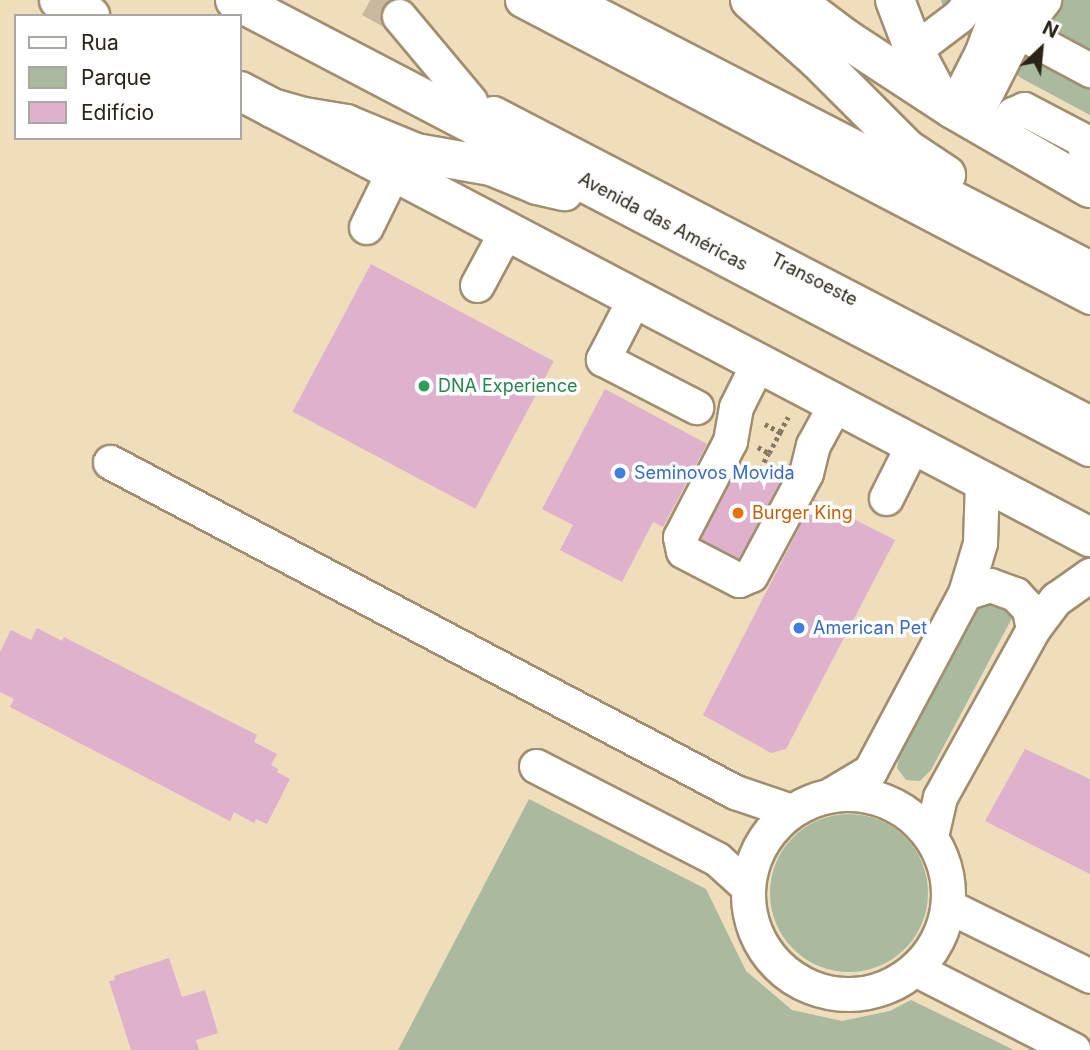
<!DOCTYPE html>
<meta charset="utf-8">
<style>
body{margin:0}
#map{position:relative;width:1090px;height:1050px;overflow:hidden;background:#f0ddbc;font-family:Inter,sans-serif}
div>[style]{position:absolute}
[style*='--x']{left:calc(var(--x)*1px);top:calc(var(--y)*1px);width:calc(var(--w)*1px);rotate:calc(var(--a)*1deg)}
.green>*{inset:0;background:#a9ba9f}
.round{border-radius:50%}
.building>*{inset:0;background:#deb1cd;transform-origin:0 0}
.minor-tunnel>*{height:33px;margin-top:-16.5px;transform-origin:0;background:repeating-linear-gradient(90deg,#c9b89b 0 33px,transparent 0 50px)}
.path>*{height:4.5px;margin-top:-2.25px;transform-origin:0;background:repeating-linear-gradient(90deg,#867a64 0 3.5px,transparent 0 7px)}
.roads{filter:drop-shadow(2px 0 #a08e6f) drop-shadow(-2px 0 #a08e6f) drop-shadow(0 2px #a08e6f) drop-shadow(0 -2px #a08e6f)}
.minor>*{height:33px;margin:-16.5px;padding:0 16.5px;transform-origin:16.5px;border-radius:16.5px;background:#fff}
.minor>.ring{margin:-16.5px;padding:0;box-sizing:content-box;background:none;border:33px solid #fff;border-radius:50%}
.major>*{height:38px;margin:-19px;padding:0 19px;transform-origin:19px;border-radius:19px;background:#fff}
.highway>*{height:38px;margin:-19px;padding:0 19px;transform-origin:19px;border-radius:19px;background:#fff}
.dots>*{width:19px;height:19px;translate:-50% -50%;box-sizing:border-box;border:4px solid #fff;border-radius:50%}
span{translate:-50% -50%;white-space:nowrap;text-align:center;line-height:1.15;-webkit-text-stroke:7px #fff;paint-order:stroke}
.street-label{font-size:18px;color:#2b2418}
.leisure-label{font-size:18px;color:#27864d}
.left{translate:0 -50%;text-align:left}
.shop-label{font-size:18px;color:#366cbe}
.food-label{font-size:18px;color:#c56008}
.legend{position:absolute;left:14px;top:14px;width:228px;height:126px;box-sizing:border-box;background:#fff;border:2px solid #aaa7a3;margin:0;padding:9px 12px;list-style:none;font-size:21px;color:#2b2418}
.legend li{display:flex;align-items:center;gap:14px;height:35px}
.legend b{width:35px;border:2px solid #aaa7a3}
.north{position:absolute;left:1006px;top:14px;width:70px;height:70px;-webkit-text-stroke:5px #fff;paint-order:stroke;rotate:26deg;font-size:19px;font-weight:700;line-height:28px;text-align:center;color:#2b2418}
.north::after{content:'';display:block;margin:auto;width:24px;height:32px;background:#2b2418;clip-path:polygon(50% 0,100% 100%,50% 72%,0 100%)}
</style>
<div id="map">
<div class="green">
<i style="clip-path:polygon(941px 0,1090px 0,1090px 115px,1021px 78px,947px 19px)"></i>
<i style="clip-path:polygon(990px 594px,1011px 605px,1012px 618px,931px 770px,920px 781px,906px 780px,897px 768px,900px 752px,979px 602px)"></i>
<i style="clip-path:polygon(529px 799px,706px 889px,746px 971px,792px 1010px,842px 1021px,890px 1011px,911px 1000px,1014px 1050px,398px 1050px)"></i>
<i class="round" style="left:770px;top:814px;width:158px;height:158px"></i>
</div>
<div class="building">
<i style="left:371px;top:264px;width:207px;height:167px;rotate:28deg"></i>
<i style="clip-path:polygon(605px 389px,707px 444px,663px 527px,653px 522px,622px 582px,560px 550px,573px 525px,542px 509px)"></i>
<i style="left:741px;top:461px;width:44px;height:88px;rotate:27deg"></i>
<i style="clip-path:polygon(814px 499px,895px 540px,786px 749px,771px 753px,703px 715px)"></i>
<i style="clip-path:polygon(37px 628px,62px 641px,64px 637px,257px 735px,254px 742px,277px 754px,271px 765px,278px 769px,277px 772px,290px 779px,267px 824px,256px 819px,254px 823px,234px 812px,230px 821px,10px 707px,14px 699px,0 692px,0 652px,11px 630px,31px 640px)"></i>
<i style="clip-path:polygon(1025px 749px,1090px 779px,1090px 874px,985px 821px)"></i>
<i style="clip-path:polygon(169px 958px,182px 997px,205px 990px,218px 1033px,196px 1040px,199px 1050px,131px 1050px,109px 981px,115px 980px,114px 976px)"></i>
</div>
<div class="minor-tunnel">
<i style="--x:370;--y:0;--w:33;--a:29"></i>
</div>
<div class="path">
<i style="--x:765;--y:424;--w:17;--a:28"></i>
<i style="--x:780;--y:432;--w:17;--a:-62"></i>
<i style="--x:758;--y:447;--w:13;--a:29"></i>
<i style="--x:769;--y:453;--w:20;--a:117"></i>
<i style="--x:769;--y:453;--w:24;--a:-62"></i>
</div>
<div class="roads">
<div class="minor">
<i style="--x:522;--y:0;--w:641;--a:27.6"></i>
<i style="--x:1016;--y:9;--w:23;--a:83"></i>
<i style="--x:1019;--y:32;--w:81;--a:28.2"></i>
<i style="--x:399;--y:16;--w:111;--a:50.1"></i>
<i style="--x:914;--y:50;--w:56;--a:-37.1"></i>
<i style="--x:959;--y:16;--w:21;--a:-51"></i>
<i style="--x:965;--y:85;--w:35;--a:-63"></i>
<i style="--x:981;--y:54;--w:58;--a:-69.7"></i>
<i style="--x:493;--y:113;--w:673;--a:27.44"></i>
<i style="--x:972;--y:121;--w:91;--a:-63.2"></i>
<i style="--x:1013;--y:40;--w:51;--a:-52.2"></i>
<i style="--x:999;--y:137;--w:27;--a:-59"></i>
<i style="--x:1013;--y:114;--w:12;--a:-24"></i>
<i style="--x:1024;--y:109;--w:67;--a:27.7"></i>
<i style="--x:1083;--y:140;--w:14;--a:78"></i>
<i style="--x:1086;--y:154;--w:28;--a:107"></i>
<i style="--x:366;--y:227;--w:61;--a:-63.9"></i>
<i style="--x:477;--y:285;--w:59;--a:-61.7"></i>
<i style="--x:634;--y:299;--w:68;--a:117.3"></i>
<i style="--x:603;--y:359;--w:105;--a:27.3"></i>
<i style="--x:758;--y:363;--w:49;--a:116.6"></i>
<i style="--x:736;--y:407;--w:35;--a:100"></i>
<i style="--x:730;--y:441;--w:108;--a:117.5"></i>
<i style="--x:680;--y:537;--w:14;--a:78"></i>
<i style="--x:683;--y:551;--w:63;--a:27.4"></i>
<i style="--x:739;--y:580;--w:13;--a:-23"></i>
<i style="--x:751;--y:575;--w:116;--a:-61.7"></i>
<i style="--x:806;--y:473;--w:29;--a:-76"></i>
<i style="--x:813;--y:445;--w:48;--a:-61.3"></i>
<i style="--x:110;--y:462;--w:707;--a:27.83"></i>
<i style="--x:735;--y:792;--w:59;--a:18.7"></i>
<i style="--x:886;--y:498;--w:60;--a:-63.4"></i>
<i style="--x:965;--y:593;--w:26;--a:-18"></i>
<i style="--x:990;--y:585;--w:27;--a:20"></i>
<i style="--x:1015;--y:594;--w:21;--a:47"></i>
<i style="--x:1029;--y:609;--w:20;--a:79"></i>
<i style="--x:536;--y:766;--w:203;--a:27.2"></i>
<i style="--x:717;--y:859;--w:42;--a:42.1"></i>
<i class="ring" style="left:748px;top:794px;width:167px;height:167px"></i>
<i style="--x:830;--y:795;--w:47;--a:-31"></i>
<i style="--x:870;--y:771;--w:202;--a:-61.9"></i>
<i style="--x:965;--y:593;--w:52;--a:-73.3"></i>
<i style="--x:980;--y:543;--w:62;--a:-88.2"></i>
<i style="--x:931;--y:836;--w:40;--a:-77"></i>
<i style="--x:940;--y:797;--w:192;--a:-61"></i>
<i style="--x:1033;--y:629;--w:38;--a:-53"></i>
<i style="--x:1056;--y:599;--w:42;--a:-35.2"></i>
<i style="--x:948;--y:906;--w:158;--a:26.2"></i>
<i style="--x:915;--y:969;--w:178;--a:27"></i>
</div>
<div class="major">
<i style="--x:59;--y:0;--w:35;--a:27"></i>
<i style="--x:794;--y:0;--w:65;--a:36.9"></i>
<i style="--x:846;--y:39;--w:128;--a:33.2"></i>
<i style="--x:953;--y:109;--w:158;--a:30"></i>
<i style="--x:895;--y:0;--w:53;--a:69.2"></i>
<i style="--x:914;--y:50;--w:53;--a:62"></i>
<i style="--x:240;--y:91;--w:960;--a:27.69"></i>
</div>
<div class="highway">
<i style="--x:235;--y:0;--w:965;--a:27.6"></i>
<i style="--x:564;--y:0;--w:592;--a:27.26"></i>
<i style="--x:750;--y:0;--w:91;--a:41.4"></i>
<i style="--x:818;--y:60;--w:126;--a:45"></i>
<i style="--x:907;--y:149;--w:47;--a:33.7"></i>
<i style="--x:272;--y:108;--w:33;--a:16"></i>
<i style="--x:304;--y:117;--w:43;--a:9.5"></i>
<i style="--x:346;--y:124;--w:76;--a:22.5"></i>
<i style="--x:416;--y:153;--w:76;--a:9.8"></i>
<i style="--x:491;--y:166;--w:50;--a:22.4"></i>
<i style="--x:537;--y:185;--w:28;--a:13"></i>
</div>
</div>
<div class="dots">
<i style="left:424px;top:386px;background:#2e9e5b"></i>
<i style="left:620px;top:473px;background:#3f7fe0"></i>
<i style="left:738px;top:513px;background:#e8710a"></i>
<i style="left:799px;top:628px;background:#3f7fe0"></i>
</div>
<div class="street-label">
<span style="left:663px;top:222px;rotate:28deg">Avenida das Américas</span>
<span style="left:814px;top:280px;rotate:27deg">Transoeste</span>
</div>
<div class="leisure-label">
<span class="left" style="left:438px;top:386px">DNA Experience</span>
</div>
<div class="shop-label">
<span class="left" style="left:634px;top:473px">Seminovos Movida</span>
<span class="left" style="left:813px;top:628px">American Pet</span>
</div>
<div class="food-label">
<span class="left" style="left:752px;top:513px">Burger King</span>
</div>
<ul class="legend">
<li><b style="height:9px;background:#fff"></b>Rua</li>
<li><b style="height:19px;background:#a9ba9f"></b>Parque</li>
<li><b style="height:19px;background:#deb1cd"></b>Edifício</li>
</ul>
<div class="north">N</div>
</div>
